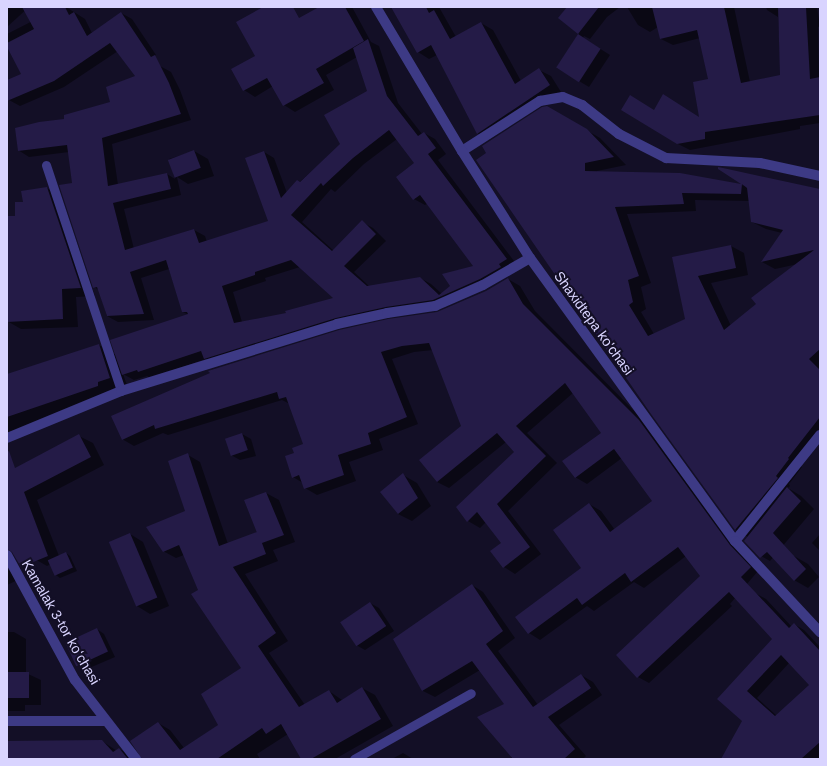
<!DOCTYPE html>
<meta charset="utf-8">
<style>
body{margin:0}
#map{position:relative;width:827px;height:766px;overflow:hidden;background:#130f26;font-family:Arial,sans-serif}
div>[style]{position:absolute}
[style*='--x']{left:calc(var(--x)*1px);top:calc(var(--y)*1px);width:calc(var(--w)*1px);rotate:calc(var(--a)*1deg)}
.shadow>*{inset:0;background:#0007}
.building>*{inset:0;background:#241b47;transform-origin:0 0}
.service>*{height:9px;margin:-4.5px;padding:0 4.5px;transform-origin:4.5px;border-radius:4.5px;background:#3d3a85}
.minor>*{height:10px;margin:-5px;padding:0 5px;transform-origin:5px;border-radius:5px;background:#3d3a85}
.tertiary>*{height:10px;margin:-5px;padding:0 5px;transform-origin:5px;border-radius:5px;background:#3d3a85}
span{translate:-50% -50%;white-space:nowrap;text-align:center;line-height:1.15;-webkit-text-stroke:4px #130f26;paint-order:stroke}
.street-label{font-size:14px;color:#d9d4ff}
.frame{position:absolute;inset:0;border:8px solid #d9d4ff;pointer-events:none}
</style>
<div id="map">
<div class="shadow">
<i style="clip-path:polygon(7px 7px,29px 7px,7px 27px)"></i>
<i style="clip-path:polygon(60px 7px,66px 7px,85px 19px,92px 33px,121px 13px,132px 19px,156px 55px,137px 69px,118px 51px,64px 87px,20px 106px,9px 100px,7px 91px,7px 81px,22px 75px,7px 45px,7px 34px)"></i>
<i style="clip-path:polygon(evenodd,321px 7px,352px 7px,371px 42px,379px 46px,398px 103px,422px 134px,424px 133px,435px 139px,446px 154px,438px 160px,517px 265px,445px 305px,347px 323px,216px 364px,206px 359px,150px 378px,147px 376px,134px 380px,123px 374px,128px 388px,7px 433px,7px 375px,99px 345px,116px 355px,189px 315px,183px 312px,169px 269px,141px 278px,154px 320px,118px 322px,107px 316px,99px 290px,94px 287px,73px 183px,69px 152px,29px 157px,18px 150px,65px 120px,112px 103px,160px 66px,171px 72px,180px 90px,191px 120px,112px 144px,118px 185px,167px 174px,175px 179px,169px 159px,194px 151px,208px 159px,214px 176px,188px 184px,177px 177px,181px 195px,124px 209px,134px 249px,194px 230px,205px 236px,207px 242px,269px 222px,264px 152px,274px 158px,287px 193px,341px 145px,369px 92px,357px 57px,326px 75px,334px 90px,295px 112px,284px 105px,273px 86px,255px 97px,244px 90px,233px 70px,256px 56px,321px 7px,397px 139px,415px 163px,414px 199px,425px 205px,428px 203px,475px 267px,442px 294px,431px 284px,420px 278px,370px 287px,354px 272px,386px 241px,373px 228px,362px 222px,334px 251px,302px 222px,331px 189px,335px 192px,364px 164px,397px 139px,321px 7px,300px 267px,335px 299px,287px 314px,242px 322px,233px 292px,266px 281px,265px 278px,300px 267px)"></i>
<i style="clip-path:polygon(392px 7px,439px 7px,456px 37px,481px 23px,493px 30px,521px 81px,539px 70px,551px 76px,561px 92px,489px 140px,477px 133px,437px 55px,429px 59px,418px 52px)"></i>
<i style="clip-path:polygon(568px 7px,620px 7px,607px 17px,590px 39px,584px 36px,583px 38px,610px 55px,589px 87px,557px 68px,579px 33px,560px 18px)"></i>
<i style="clip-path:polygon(627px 7px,734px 7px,750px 82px,781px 76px,778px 17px,767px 10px,766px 7px,817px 7px,820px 26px,818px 27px,820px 123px,800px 126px,800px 129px,690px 150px,678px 144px,654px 111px,701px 118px,709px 80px,700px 38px,673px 45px,661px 39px,658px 27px,650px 32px,638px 25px)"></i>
<i style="clip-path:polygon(evenodd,546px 107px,600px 138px,626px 165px,597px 171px,597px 173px,680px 174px,746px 186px,820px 190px,820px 441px,800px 466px,802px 467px,789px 484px,790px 486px,788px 488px,801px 496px,814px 509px,770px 561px,756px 553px,748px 537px,736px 530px,652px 413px,546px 107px,695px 200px,750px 201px,752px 222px,766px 229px,782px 233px,762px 262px,775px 269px,798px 264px,757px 304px,731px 326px,711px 283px,748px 275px,744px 253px,731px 246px,673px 258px,686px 320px,654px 334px,641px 312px,646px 309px,641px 287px,651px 283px,627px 214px,696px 211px,695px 200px)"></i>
<i style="clip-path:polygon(47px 188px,61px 196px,95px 296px,76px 297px,78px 327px,21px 329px,7px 321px,7px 217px,16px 217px,25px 203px)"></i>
<i style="clip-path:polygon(508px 279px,520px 286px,535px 311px,651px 428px,758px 571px,730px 604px,732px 606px,649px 683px,638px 677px,701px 576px,686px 556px,644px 588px,634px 582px,594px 611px,587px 606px,540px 640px,529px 633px,516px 617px,583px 569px,589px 504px,601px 511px,615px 530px,654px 501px,622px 458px,587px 484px,575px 477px,602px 433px,573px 393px,527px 433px,557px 463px,508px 511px,541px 554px,515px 574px,504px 567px,503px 543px,486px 522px,480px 528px,468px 521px,516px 453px,506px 442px,449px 488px,437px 482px,462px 426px,433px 350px,414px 352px,392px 359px,418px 424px,379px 439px,383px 450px,349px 462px,356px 481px,317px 495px,305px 488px,303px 483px,293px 477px,295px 454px,304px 445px,290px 404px,282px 400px,168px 435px,163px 433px,134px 446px,122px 439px,113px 417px,438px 313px,486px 292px)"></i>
<i style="clip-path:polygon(242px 434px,251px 439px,256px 456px,240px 460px,231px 455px)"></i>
<i style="clip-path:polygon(79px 436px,93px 443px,104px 465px,37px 500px,59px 556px,66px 553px,70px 556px,77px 571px,60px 578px,56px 575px,51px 564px,47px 566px,33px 558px,7px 493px,7px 473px)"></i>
<i style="clip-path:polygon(188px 455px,200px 462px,228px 544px,259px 534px,246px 501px,266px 493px,279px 500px,295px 542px,273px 550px,278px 561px,245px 574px,288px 641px,269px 653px,305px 705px,329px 691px,342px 700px,362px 688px,375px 695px,393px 726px,335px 759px,302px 759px,288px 734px,257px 754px,260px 759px,161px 759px,158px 723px,170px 730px,184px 748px,219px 725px,242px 668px,199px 590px,184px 555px,176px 558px,163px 551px,187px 512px)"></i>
<i style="clip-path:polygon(403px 475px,417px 483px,431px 506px,412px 521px,398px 514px)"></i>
<i style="clip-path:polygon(130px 534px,143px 542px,169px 606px,150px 614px,137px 606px)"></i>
<i style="clip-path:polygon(820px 534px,820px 551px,812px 543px)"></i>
<i style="clip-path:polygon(794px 556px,808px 564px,819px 577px,808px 588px,794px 580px)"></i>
<i style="clip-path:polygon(7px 569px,18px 575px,20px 579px,7px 585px)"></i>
<i style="clip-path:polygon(472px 585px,483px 592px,515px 638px,498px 651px,538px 705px,581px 675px,593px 682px,602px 695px,559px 725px,586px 756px,583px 759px,510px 759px,512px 757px,505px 704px,480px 670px,435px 697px,423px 691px,395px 639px)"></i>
<i style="clip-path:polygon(evenodd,755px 593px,766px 599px,792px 627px,794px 624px,804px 630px,819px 646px,820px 644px,820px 758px,818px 759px,722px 759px,743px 721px,719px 699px,774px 638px,755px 593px,789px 663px,811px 685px,777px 716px,757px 698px,789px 663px)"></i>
<i style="clip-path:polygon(370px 603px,379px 608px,394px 631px,365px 650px,356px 645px,341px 622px)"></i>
<i style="clip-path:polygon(97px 629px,104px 634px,115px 657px,87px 669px,80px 665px)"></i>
<i style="clip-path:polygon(7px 632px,14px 632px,26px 639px,26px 673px,41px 680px,41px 705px,25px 705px,25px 711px,7px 711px)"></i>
<i style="clip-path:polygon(102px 741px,117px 751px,119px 749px,133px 757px,133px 759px,7px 759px,7px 742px)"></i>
<i style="clip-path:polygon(403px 753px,413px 759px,392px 759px)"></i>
</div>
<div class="building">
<i style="clip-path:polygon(evenodd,22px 7px,65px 7px,69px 15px,74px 12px,87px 36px,121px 12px,151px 57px,155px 55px,169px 83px,181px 114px,102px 138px,108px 186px,167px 173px,171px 189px,113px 203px,125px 250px,194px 229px,199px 243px,268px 221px,245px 158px,264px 151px,281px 198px,297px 180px,300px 182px,340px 144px,324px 115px,367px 91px,353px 48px,368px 39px,387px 96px,418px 136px,424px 132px,436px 148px,428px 154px,507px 259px,499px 264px,501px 267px,480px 279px,433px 300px,386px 307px,336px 318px,204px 359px,201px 351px,138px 372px,137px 370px,122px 375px,110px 340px,188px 314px,187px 312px,182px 312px,166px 260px,130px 272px,144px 314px,107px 316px,97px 287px,93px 288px,59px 185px,72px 183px,67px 145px,18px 151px,15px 128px,39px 122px,64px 119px,64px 115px,110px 102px,106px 87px,135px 76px,110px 43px,54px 81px,7px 101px,7px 80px,21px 74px,7px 47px,7px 43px,34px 29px,22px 7px,389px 130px,414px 163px,396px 177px,413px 200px,420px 195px,473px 266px,442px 274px,450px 286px,439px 295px,420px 277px,367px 286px,344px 266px,376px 234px,362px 220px,332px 251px,291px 215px,321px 183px,323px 186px,353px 158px,389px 130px,22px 7px,291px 260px,333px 298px,285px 311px,286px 313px,234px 323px,222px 286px,255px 275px,255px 272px,291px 260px)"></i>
<i style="clip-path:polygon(263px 7px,293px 7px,299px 18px,319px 7px,345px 7px,364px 41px,316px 69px,324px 83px,283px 106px,267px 78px,243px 91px,231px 69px,255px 56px,236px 22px)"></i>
<i style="clip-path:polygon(391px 7px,426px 7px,429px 13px,434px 10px,450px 39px,481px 22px,515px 84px,539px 68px,550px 85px,477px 134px,431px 45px,417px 53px)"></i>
<i style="clip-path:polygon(567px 7px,599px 7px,578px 34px,558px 18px)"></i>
<i style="clip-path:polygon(652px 7px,724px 7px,741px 83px,780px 75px,778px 7px,806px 7px,810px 79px,820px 77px,820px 115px,705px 132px,705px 139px,677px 144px,621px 110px,630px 95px,654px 110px,663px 94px,699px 117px,693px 82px,708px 79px,697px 30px,660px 39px)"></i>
<i style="left:578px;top:34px;width:27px;height:40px;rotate:33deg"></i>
<i style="clip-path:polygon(evenodd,547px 106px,587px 129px,614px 157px,585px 163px,585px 171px,680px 173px,741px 184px,718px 169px,718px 167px,723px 168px,820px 189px,820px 349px,809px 359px,820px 370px,820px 417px,788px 458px,789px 459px,776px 476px,778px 478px,735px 530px,651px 414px,476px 160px,486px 153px,482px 146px,542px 107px,547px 106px,742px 184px,747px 188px,751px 222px,783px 230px,761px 262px,814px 250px,751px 298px,756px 304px,724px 330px,698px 276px,736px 268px,731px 245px,672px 257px,685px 319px,648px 336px,629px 305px,633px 302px,628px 280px,639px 276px,615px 207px,684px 204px,682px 193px,741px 194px,742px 184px)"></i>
<i style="left:194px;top:150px;width:19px;height:28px;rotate:69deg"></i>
<i style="clip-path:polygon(47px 187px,81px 288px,62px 289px,63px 319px,7px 322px,7px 216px,15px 216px,15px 202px,23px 202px,21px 191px)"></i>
<i style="clip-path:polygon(evenodd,508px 278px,523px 304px,639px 420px,730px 545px,751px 567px,741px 577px,789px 628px,794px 623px,820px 651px,820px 742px,801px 759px,721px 759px,742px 721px,717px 699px,772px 639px,729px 592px,637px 678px,616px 655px,700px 576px,678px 547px,631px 582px,625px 573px,582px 605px,577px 598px,528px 634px,515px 617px,581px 568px,553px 530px,589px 503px,610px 532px,652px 501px,614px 449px,575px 478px,562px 461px,601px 433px,565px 383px,516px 426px,546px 456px,497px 504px,530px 547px,503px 568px,490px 551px,501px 543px,477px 512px,467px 522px,456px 507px,514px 452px,497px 433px,437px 482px,419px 460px,461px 426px,429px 343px,402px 346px,381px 352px,407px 417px,368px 433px,371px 444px,338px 455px,344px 475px,304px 489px,299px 475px,292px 478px,285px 456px,294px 453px,292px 448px,303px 444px,286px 397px,279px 399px,277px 392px,155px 429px,154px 425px,122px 440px,111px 416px,210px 373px,208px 371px,339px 330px,388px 319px,437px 312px,486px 291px,508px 278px,781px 655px,809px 685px,775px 716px,747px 691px,781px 655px)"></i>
<i style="clip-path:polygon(99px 344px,110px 378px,98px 382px,98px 386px,7px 417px,7px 374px)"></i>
<i style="left:242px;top:433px;width:18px;height:18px;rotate:71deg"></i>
<i style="clip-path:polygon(79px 434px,91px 457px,24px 492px,48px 556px,21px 567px,12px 552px,7px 549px,7px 452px,9px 451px,15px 468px)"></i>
<i style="clip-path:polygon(188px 453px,219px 546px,257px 532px,261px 543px,244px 500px,266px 492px,284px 535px,262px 543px,266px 554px,233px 567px,276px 633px,258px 646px,299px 707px,329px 690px,337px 703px,362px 687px,381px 719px,311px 759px,301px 759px,281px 724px,266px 734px,262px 728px,217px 759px,142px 759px,130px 741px,158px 722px,180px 750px,218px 725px,201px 694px,241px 668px,191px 594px,198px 590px,179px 545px,163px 552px,146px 527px,185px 511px,168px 461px)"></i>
<i style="clip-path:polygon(403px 473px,418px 498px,398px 514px,380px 492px)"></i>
<i style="clip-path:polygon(787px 487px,801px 501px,773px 533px,806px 569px,794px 581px,767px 552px,760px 558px,744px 541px)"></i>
<i style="left:130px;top:533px;width:70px;height:23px;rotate:67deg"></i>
<i style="left:66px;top:552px;width:17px;height:20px;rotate:66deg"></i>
<i style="clip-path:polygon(472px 584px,503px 631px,486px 644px,533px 707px,581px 674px,591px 688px,548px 717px,575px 749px,564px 759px,513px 759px,477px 717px,504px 704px,472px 661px,422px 691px,393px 639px)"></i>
<i style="left:370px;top:602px;width:29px;height:36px;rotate:56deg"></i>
<i style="left:97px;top:628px;width:26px;height:35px;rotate:65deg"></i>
<i style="left:7px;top:672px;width:22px;height:26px"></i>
<i style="clip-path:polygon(102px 740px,113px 752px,119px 748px,128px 759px,7px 759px,7px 741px)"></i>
</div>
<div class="service">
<i style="--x:46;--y:165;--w:238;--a:71.6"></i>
<i style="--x:354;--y:759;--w:134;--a:-29.4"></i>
</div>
<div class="minor">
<i style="--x:462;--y:151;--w:93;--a:-32.7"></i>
<i style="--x:540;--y:101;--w:23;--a:-10"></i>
<i style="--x:563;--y:97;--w:21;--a:23"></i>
<i style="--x:582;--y:105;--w:47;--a:38.1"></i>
<i style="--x:619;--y:134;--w:53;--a:27.1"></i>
<i style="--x:666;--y:158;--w:94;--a:3"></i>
<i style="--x:760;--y:163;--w:61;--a:12.2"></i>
<i style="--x:7;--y:438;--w:123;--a:-22.4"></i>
<i style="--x:121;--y:391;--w:226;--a:-17.2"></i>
<i style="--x:337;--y:324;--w:51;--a:-12.4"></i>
<i style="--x:387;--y:313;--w:49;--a:-8.3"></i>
<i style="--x:435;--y:306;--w:52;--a:-23.6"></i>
<i style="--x:483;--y:285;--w:54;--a:-29.9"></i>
<i style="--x:735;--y:541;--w:136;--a:-51.3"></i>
<i style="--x:7;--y:555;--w:142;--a:61.5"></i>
<i style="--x:75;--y:680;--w:100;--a:52.3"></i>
<i style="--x:7;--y:721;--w:99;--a:0"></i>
</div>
<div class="tertiary">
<i style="--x:376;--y:7;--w:168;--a:59.2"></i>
<i style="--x:462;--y:151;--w:127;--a:57.6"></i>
<i style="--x:530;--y:258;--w:349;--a:54.1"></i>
<i style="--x:735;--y:541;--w:125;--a:47"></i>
</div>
<div class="street-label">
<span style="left:594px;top:323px;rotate:54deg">Shaxidtepa ko'chasi</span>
<span style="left:61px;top:622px;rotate:60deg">Kamalak 3-tor koʻchasi</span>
</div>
<div class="frame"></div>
</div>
